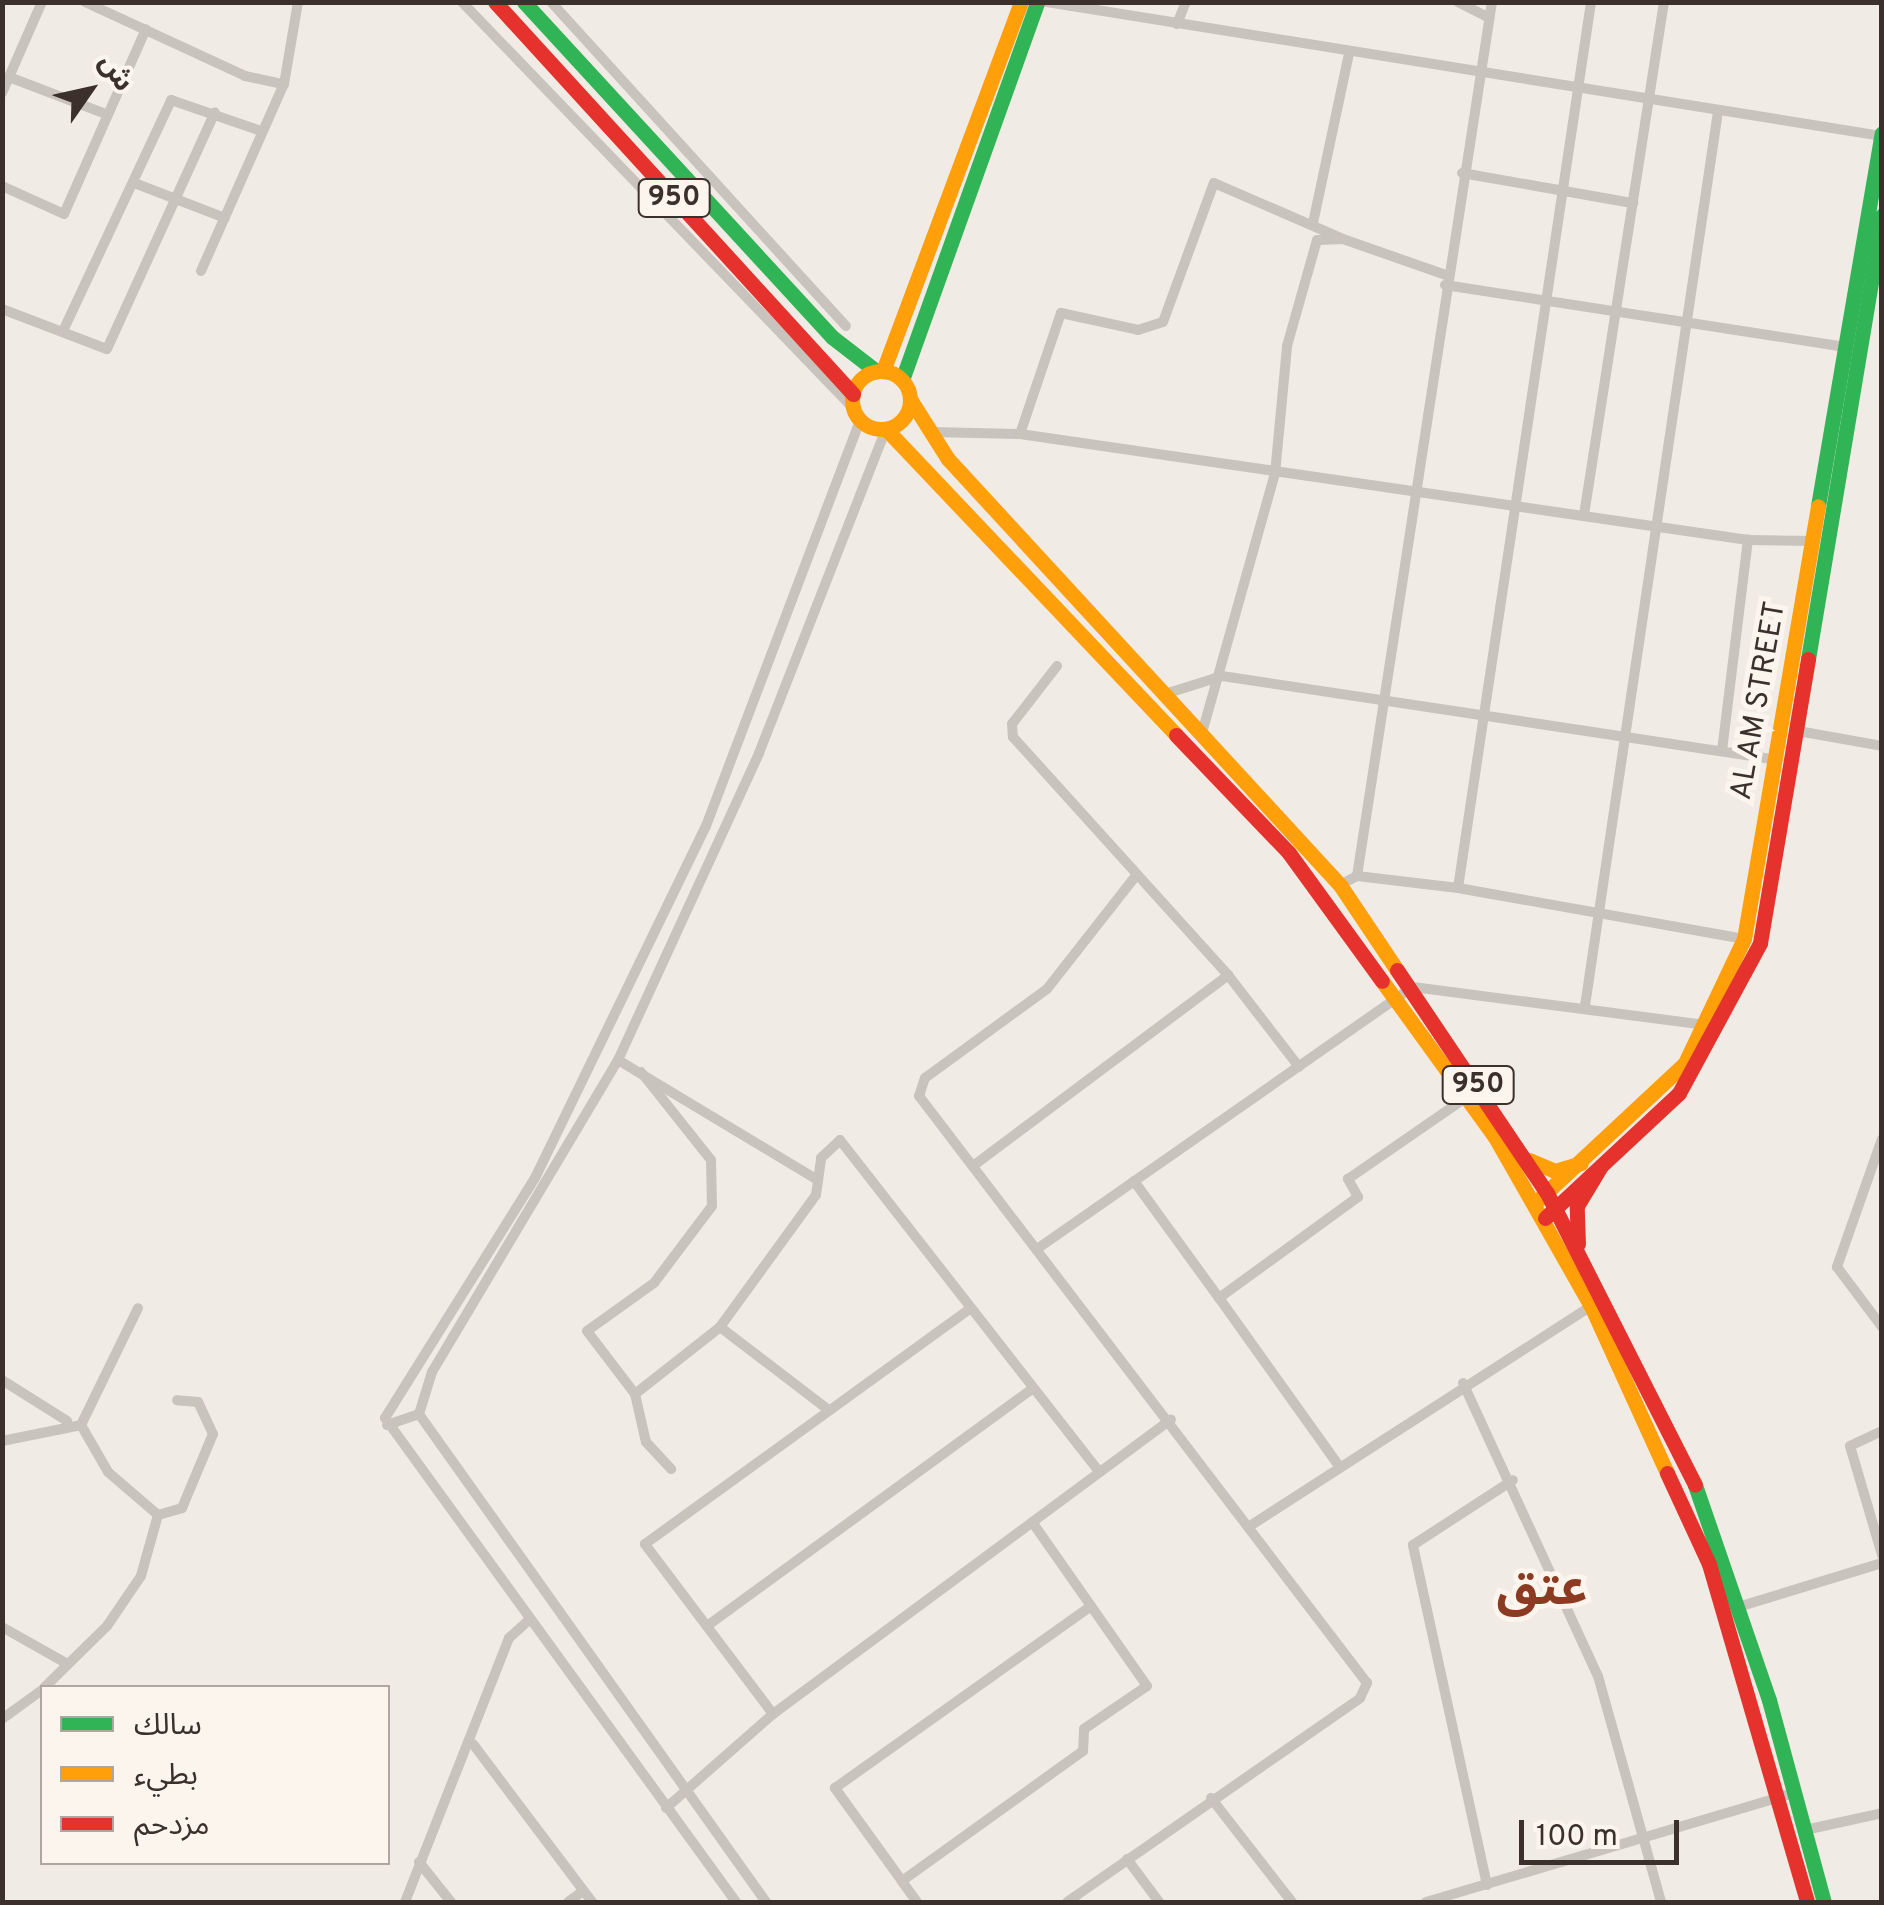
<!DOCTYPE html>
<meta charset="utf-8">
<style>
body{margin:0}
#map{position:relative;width:1884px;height:1905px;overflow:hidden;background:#f0ebe5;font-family:Overpass,"Noto Sans Arabic",sans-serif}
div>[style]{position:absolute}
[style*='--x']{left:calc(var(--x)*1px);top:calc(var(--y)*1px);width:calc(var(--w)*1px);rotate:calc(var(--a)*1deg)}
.street>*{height:10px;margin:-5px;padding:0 5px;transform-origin:5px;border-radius:5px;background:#c9c3be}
.fast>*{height:15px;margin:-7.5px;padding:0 7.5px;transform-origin:7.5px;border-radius:7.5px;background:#30b455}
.slow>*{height:15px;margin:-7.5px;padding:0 7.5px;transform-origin:7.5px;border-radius:7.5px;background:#ff9f0a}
.slow>.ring{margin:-7.5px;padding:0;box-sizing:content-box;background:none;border:15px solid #ff9f0a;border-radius:50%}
.jam>*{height:15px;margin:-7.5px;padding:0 7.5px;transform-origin:7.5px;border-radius:7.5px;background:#e5322d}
span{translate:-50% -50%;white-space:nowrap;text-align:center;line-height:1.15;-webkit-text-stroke:10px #fbf5ee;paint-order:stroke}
.shield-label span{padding:2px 8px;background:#fbf5ee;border:2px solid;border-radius:8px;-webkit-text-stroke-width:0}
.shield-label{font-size:28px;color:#3b302b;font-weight:700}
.street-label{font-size:30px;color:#3b302b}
.town-label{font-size:50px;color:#8c3b22;font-weight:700}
.frame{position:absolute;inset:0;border:5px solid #3b302b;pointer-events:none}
.legend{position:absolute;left:40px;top:1685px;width:350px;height:180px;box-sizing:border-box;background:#fbf5ee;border:2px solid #aea6a0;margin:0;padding:12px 18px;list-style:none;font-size:30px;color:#3b302b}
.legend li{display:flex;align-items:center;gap:20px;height:50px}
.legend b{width:50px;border:2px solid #aea6a0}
.north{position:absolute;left:40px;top:40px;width:100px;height:100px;-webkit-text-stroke:8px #fbf5ee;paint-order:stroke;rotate:56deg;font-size:28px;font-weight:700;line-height:40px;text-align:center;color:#3b302b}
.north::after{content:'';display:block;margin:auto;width:35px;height:45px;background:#3b302b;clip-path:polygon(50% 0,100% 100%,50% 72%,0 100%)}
.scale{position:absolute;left:1519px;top:1820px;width:160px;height:45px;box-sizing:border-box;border:5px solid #3b302b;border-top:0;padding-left:12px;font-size:30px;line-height:35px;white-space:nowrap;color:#3b302b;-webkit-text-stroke:8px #fbf5ee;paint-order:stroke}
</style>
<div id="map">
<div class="street">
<i style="--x:85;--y:2;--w:176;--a:24.8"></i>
<i style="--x:245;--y:76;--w:40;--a:12"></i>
<i style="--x:462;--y:2;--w:564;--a:46.08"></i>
<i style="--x:551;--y:2;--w:438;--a:47.7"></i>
<i style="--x:1047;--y:2;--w:846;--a:9.12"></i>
<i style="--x:1458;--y:2;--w:35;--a:27"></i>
<i style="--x:1177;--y:24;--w:24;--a:-68"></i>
<i style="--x:9;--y:77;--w:104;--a:20.9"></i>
<i style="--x:2;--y:93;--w:99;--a:-66.3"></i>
<i style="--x:1462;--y:173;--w:174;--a:10"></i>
<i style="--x:137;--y:184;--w:94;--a:21.1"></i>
<i style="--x:2;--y:186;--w:68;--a:24.3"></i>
<i style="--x:64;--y:214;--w:202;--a:-66.1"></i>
<i style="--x:1313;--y:223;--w:174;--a:-78"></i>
<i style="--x:201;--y:271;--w:205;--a:-66.1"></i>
<i style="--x:284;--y:84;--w:83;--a:-80.3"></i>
<i style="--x:1445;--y:285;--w:405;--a:8.8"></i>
<i style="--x:2;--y:309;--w:112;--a:20.9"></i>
<i style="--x:107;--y:349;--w:260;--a:-65.5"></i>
<i style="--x:63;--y:331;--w:255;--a:-64.9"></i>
<i style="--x:171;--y:100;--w:95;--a:19"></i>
<i style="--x:931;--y:432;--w:89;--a:1.3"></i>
<i style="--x:1020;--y:434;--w:736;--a:8.28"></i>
<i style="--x:1748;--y:540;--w:67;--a:0.9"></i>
<i style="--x:1020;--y:434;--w:128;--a:-71.3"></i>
<i style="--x:1061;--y:313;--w:79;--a:12.4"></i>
<i style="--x:1138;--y:330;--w:26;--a:-18"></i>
<i style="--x:1163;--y:322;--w:148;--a:-69.9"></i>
<i style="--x:1214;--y:183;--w:138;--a:23.4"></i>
<i style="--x:1584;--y:515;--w:519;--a:-81.14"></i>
<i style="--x:1057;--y:666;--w:73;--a:127.8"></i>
<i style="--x:1012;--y:724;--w:13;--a:86"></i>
<i style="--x:1013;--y:737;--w:321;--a:47.9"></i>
<i style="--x:1165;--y:694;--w:60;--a:-17.5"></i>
<i style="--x:1222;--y:676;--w:562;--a:8.59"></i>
<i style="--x:1798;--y:731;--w:85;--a:10.1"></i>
<i style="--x:1202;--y:733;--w:269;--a:-74.3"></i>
<i style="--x:1275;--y:474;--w:129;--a:-84.6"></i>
<i style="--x:1287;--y:346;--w:110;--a:-74.2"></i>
<i style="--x:1317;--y:240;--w:26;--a:-2"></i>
<i style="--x:1343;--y:239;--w:109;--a:19.3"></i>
<i style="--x:1722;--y:751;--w:213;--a:-83"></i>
<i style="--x:1357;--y:876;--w:884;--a:-81.22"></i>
<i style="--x:1340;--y:885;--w:19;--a:-28"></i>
<i style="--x:1357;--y:876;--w:102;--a:6.8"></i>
<i style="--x:1458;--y:888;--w:291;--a:10.1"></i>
<i style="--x:1458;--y:888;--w:896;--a:-81.46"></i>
<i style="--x:1585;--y:1006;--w:904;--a:-81.54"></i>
<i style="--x:618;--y:1060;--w:233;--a:31"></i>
<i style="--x:641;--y:1072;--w:112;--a:51.5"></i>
<i style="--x:711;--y:1160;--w:46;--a:88.8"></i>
<i style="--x:712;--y:1206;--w:96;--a:127"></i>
<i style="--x:654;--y:1283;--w:82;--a:144.4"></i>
<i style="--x:587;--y:1331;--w:79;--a:52.7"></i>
<i style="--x:635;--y:1394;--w:49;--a:77.1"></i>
<i style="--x:646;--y:1442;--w:37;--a:47"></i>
<i style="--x:1882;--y:1139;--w:136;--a:109.4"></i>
<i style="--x:1837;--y:1267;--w:75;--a:53.1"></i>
<i style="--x:973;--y:1166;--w:319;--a:-36.8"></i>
<i style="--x:1228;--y:975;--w:116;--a:52.3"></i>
<i style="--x:1134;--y:1181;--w:145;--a:54"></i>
<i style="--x:1037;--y:1249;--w:458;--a:-34.9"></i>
<i style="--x:1413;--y:987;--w:296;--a:7.4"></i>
<i style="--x:2;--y:1380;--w:77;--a:32.2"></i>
<i style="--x:1463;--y:1383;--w:323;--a:65.3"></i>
<i style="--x:1598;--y:1676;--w:235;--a:74.4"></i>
<i style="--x:635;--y:1394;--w:108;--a:-38.2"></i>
<i style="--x:826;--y:1408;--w:133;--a:-142.6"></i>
<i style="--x:720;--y:1327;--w:163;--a:-54"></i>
<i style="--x:816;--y:1195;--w:37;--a:-82"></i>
<i style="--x:821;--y:1158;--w:26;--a:-43"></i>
<i style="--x:840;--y:1140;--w:421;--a:52"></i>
<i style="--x:81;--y:1425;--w:130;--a:-64"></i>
<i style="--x:387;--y:1425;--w:34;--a:-19"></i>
<i style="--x:1882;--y:1431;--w:35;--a:155"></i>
<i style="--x:1850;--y:1446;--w:114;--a:73.6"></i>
<i style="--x:2;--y:1441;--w:81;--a:-11.4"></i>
<i style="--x:81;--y:1425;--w:54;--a:60.1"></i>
<i style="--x:108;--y:1472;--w:66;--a:40.7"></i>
<i style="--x:158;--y:1515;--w:63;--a:105.6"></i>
<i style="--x:141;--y:1576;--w:60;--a:124.2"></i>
<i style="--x:107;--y:1626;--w:88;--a:135.5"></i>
<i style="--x:1339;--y:1466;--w:206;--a:-125.5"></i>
<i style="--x:1219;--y:1298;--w:172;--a:-36"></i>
<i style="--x:1358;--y:1197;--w:21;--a:-119"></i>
<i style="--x:1348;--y:1179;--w:145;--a:-34.6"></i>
<i style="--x:158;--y:1515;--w:25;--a:-16"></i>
<i style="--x:182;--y:1508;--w:80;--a:-67.3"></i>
<i style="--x:213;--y:1434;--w:35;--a:-115"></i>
<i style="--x:198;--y:1402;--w:21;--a:-175"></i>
<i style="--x:1253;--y:1524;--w:402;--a:-32.8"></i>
<i style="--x:1738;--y:1607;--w:151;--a:-17"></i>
<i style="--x:707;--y:1626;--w:404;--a:-36.1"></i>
<i style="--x:2;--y:1627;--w:73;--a:29.4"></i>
<i style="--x:773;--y:1714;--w:213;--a:-127"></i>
<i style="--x:645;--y:1544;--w:402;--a:-35.9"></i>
<i style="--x:2;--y:1719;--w:49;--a:-35.9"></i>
<i style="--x:473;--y:1744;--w:198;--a:53"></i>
<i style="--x:1211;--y:1798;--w:132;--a:52.1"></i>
<i style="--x:666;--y:1808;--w:142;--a:-41.3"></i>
<i style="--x:773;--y:1714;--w:495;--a:-36.5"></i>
<i style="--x:1805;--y:1830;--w:79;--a:-12.4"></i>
<i style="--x:1127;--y:1859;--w:54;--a:53.3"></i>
<i style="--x:419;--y:1862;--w:51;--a:51.3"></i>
<i style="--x:902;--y:1881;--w:115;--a:-125.8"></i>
<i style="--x:835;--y:1788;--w:314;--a:-35.4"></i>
<i style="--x:1487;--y:1885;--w:348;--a:-102.3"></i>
<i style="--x:1413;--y:1545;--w:119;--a:-33"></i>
<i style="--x:405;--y:1902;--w:284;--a:-68.5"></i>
<i style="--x:509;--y:1638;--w:28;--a:-42"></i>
<i style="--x:568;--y:1902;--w:19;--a:-36"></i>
<i style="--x:736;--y:1902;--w:598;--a:-125.95"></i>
<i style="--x:385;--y:1418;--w:283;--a:-58"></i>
<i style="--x:535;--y:1178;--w:391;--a:-64.1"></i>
<i style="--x:706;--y:826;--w:434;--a:-69.2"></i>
<i style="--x:766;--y:1902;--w:599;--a:-125.42"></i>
<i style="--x:419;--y:1414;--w:44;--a:-72.8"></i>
<i style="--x:432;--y:1372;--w:363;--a:-59.2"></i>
<i style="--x:618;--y:1060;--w:338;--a:-65.3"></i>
<i style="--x:759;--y:753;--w:348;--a:-68.6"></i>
<i style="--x:917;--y:1902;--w:26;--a:-126"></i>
<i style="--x:902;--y:1881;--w:223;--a:-35.7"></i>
<i style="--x:1083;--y:1751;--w:22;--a:-87"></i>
<i style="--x:1084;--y:1729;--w:76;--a:-34.3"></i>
<i style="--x:1147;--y:1686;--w:200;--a:-125"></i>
<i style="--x:1067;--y:1902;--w:357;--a:-34.8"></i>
<i style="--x:1360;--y:1698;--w:17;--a:-65"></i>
<i style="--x:1367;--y:1683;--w:738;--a:-127.35"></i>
<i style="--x:919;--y:1096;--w:19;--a:-72"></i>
<i style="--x:925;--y:1078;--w:151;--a:-36.1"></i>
<i style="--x:1047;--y:989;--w:141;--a:-51.9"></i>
<i style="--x:1426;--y:1902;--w:385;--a:-16.5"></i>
</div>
<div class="fast">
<i style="--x:524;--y:2;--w:455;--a:47.4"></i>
<i style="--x:832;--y:337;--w:56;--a:37.7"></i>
<i style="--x:902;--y:380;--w:401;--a:-70.3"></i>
<i style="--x:1818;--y:506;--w:378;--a:-80.3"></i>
<i style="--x:1808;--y:659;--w:450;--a:-80.5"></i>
<i style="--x:1695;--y:1485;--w:227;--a:71"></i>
<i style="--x:1769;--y:1700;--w:209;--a:74.8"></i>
</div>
<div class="slow">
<i style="--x:883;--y:371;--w:394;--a:-69.5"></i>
<i class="ring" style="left:852px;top:371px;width:43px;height:43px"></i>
<i style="--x:910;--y:399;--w:71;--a:57.7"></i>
<i style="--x:948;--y:459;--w:579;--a:47.38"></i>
<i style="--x:1340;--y:885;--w:102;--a:56.2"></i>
<i style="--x:886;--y:429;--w:422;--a:46.5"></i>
<i style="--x:1382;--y:981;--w:193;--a:54.1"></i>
<i style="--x:1495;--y:1137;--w:194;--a:60.4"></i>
<i style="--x:1591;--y:1306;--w:183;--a:65.5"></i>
<i style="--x:1529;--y:1160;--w:28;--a:23"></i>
<i style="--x:1555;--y:1171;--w:27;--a:-17"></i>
<i style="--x:1535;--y:1203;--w:205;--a:-43"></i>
<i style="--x:1685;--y:1063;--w:137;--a:-64.6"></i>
<i style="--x:1744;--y:939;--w:439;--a:-80.3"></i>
</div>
<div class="jam">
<i style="--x:495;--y:2;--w:531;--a:47.6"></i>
<i style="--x:1176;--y:735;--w:163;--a:46.2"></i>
<i style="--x:1289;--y:853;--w:158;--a:54"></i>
<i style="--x:1397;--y:970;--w:269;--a:56.1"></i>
<i style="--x:1547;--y:1193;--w:327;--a:63.1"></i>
<i style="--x:1545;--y:1218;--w:183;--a:-43"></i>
<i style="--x:1679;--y:1093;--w:170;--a:-61.6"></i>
<i style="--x:1760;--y:943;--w:288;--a:-80.4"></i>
<i style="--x:1578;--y:1244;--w:38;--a:-92"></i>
<i style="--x:1577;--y:1206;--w:47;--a:-59"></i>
<i style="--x:1667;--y:1473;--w:100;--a:65.2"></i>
<i style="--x:1709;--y:1564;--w:352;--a:73.8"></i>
</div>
<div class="shield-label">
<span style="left:674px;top:198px">950</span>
<span style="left:1478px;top:1085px">950</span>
</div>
<div class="street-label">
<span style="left:1760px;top:701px;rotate:-80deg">AL AM STREET</span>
</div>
<div class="town-label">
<span style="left:1542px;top:1592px">عتق</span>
</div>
<div class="frame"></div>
<ul class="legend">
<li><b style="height:12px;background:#30b455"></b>سالك</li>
<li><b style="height:12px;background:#ff9f0a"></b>بطيء</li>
<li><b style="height:12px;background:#e5322d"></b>مزدحم</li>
</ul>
<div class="north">ش</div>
<div class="scale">100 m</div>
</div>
